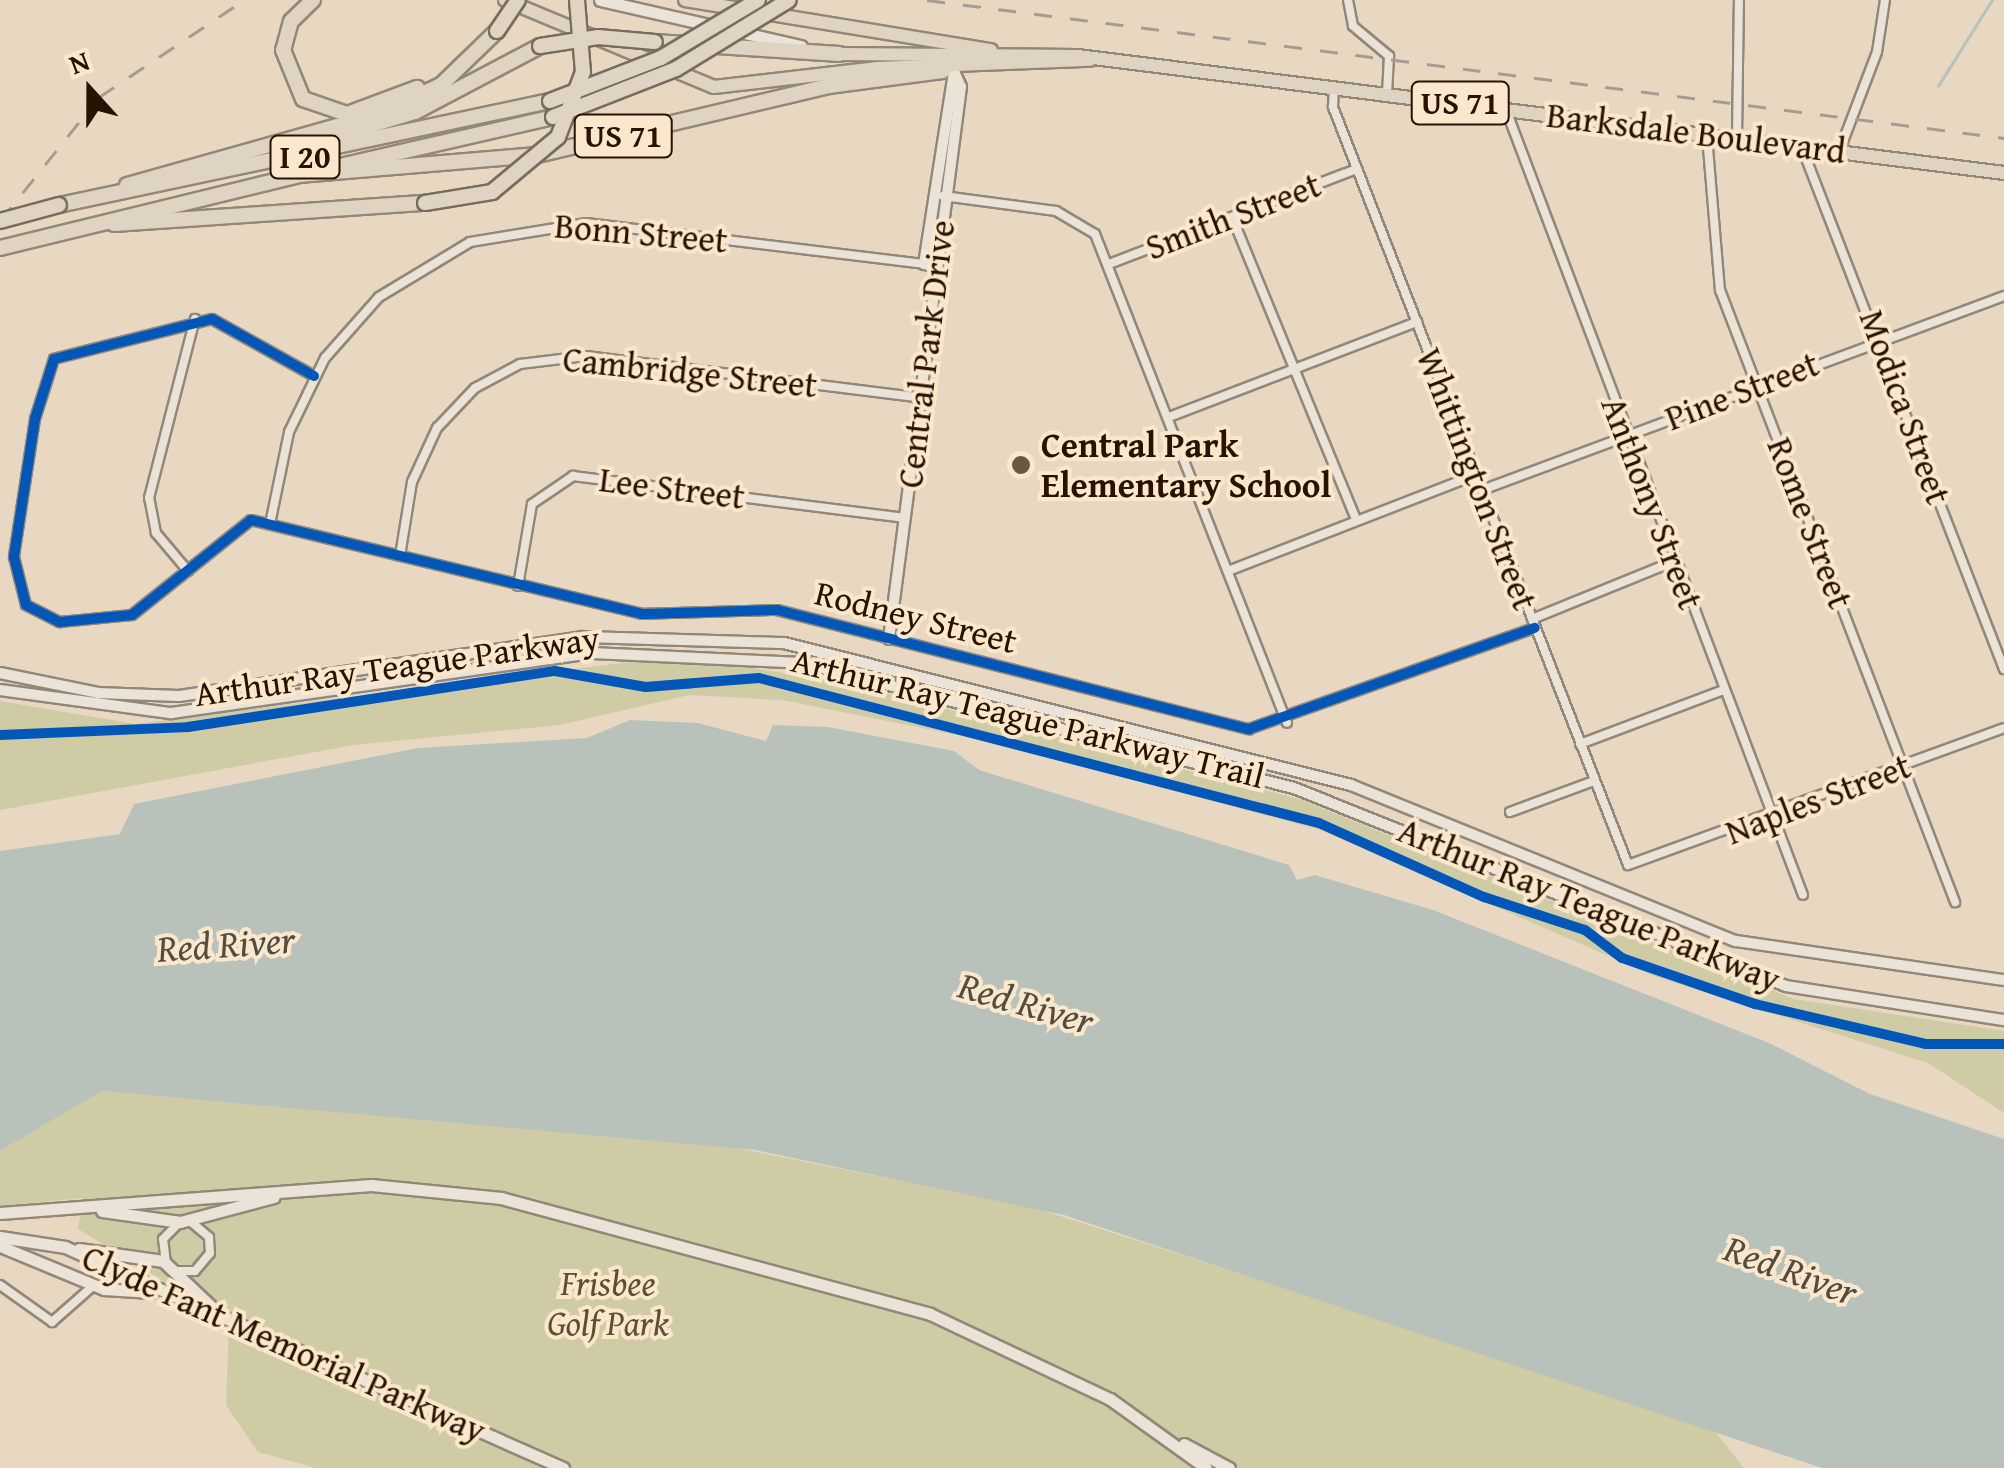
<!DOCTYPE html>
<style>
body{margin:0}
#map{position:relative;width:2004px;height:1468px;overflow:hidden;background:#e8d8c1;font-family:"Gentium Book Plus",serif}
div>[style]{position:absolute}
[style*='--x']{left:calc(var(--x)*1px);top:calc(var(--y)*1px);width:calc(var(--w)*1px);rotate:calc(var(--a)*1deg)}
.green>*{inset:0;background:#cfcba4}
.water>*{inset:0;background:#b8c2ba}
.stream>*{height:2.5px;margin:-1.25px;padding:0 1.25px;transform-origin:1.25px;border-radius:1.25px;background:#b8c2ba}
.roads{filter:drop-shadow(2px 0 #938778) drop-shadow(-2px 0 #938778) drop-shadow(0 2px #938778) drop-shadow(0 -2px #938778)}
.minor>*{height:8px;margin:-4px;padding:0 4px;transform-origin:4px;border-radius:4px;background:#ebe3d7}
.tertiary>*{height:10px;margin:-5px;padding:0 5px;transform-origin:5px;border-radius:5px;background:#ebe3d7}
.secondary>*{height:11px;margin:-5.5px;padding:0 5.5px;transform-origin:5.5px;border-radius:5.5px;background:#ebe3d7}
.primary>*{height:12px;margin:-6px;padding:0 6px;transform-origin:6px;border-radius:6px;background:#dfd3c2}
.motorway>*{height:14px;margin:-7px;padding:0 7px;transform-origin:7px;border-radius:7px;background:#dfd3c2}
.rail>*{height:2.5px;margin-top:-1.25px;transform-origin:0;background:repeating-linear-gradient(90deg,#a59c91 0 18px,transparent 0 36px)}
.bridges{filter:drop-shadow(2px 0 #776c5f) drop-shadow(-2px 0 #776c5f) drop-shadow(0 2px #776c5f) drop-shadow(0 -2px #776c5f)}
.motorway-bridge>*{height:14px;margin:-7px;padding:0 7px;transform-origin:7px;border-radius:7px;background:#dfd3c2}
.cycleway>*{height:10px;margin:-5px;padding:0 5px;transform-origin:5px;border-radius:5px;background:#0057b8}
.dots>*{width:28px;height:28px;translate:-50% -50%;box-sizing:border-box;border:5px solid #fbe8cc;border-radius:50%}
span{translate:-50% -50%;white-space:nowrap;text-align:center;line-height:1.15;-webkit-text-stroke:8px #fbe8cc;paint-order:stroke}
.shield-label span{padding:2px 8px;background:#fbe8cc;border:2px solid;border-radius:8px;-webkit-text-stroke-width:0}
.shield-label{font-size:32px;color:#281301;font-weight:700}
.street-label{font-size:35px;color:#281301}
.poi-label{font-size:35px;color:#281301;font-weight:700}
.left{translate:0 -50%;text-align:left}
.park-label{font-size:35px;color:#5b5032;font-style:italic}
.water-label{font-size:38px;color:#534d41;font-style:italic}
.north{position:absolute;left:40px;top:40px;width:100px;height:100px;-webkit-text-stroke:8px #fbe8cc;paint-order:stroke;rotate:339deg;font-size:28px;font-weight:700;line-height:40px;text-align:center;color:#281301}
.north::after{content:'';display:block;margin:auto;width:35px;height:45px;background:#281301;clip-path:polygon(50% 0,100% 100%,50% 72%,0 100%)}
</style>
<div id="map">
<div class="green">
<i style="clip-path:polygon(630px 662px,732px 665px,842px 682px,1299px 799px,1794px 999px,2004px 1031px,2004px 1113px,1928px 1063px,1654px 976px,1321px 830px,973px 738px,782px 700px,689px 695px,560px 725px,354px 745px,0 810px,0 701px,135px 724px)"></i>
<i style="clip-path:polygon(102px 1091px,722px 1145px,1032px 1207px,1709px 1424px,1744px 1468px,572px 1468px,186px 1295px,78px 1229px,83px 1198px,0 1206px,0 1151px)"></i>
<i style="clip-path:polygon(229px 1322px,495px 1444px,549px 1468px,316px 1468px,258px 1452px,226px 1405px)"></i>
</div>
<div class="water">
<i style="clip-path:polygon(630px 720px,698px 723px,766px 741px,773px 725px,828px 727px,954px 751px,979px 770px,1289px 865px,1297px 880px,1315px 875px,1433px 910px,1769px 1043px,1870px 1094px,2004px 1139px,2004px 1468px,1822px 1468px,1064px 1215px,755px 1150px,102px 1091px,0 1151px,0 851px,120px 834px,134px 804px,418px 748px,587px 738px)"></i>
</div>
<div class="stream">
<i style="--x:1938;--y:86;--w:102;--a:-57.9"></i>
</div>
<div class="roads">
<div class="minor">
<i style="--x:1348;--y:0;--w:26;--a:79"></i>
<i style="--x:1353;--y:26;--w:47;--a:39.8"></i>
<i style="--x:1389;--y:56;--w:38;--a:93"></i>
<i style="--x:1334;--y:87;--w:20;--a:93"></i>
<i style="--x:1333;--y:107;--w:813;--a:68.73"></i>
<i style="--x:1628;--y:865;--w:400;--a:-20"></i>
<i style="--x:1506;--y:110;--w:839;--a:69.28"></i>
<i style="--x:1707;--y:136;--w:155;--a:85.2"></i>
<i style="--x:1720;--y:290;--w:656;--a:68.99"></i>
<i style="--x:1737;--y:138;--w:138;--a:-89.2"></i>
<i style="--x:1802;--y:148;--w:559;--a:68.81"></i>
<i style="--x:1839;--y:152;--w:107;--a:-69.2"></i>
<i style="--x:1877;--y:52;--w:53;--a:-81.3"></i>
<i style="--x:943;--y:196;--w:114;--a:7.6"></i>
<i style="--x:1056;--y:211;--w:45;--a:30.5"></i>
<i style="--x:1095;--y:234;--w:525;--a:68.56"></i>
<i style="--x:1232;--y:217;--w:327;--a:67.7"></i>
<i style="--x:1109;--y:264;--w:266;--a:-21"></i>
<i style="--x:314;--y:376;--w:117;--a:-150.8"></i>
<i style="--x:212;--y:319;--w:163;--a:165.8"></i>
<i style="--x:54;--y:359;--w:63;--a:107.6"></i>
<i style="--x:35;--y:419;--w:140;--a:98.7"></i>
<i style="--x:14;--y:557;--w:49;--a:76"></i>
<i style="--x:26;--y:605;--w:38;--a:27"></i>
<i style="--x:60;--y:622;--w:72;--a:-5.6"></i>
<i style="--x:132;--y:615;--w:152;--a:-38.6"></i>
<i style="--x:251;--y:520;--w:402;--a:13.5"></i>
<i style="--x:642;--y:614;--w:135;--a:-1.7"></i>
<i style="--x:777;--y:610;--w:487;--a:14.2"></i>
<i style="--x:1249;--y:729;--w:303;--a:-19.5"></i>
<i style="--x:1169;--y:417;--w:266;--a:-21"></i>
<i style="--x:1482;--y:490;--w:557;--a:-20.39"></i>
<i style="--x:270;--y:524;--w:94;--a:-78.3"></i>
<i style="--x:289;--y:432;--w:82;--a:-64.1"></i>
<i style="--x:325;--y:358;--w:81;--a:-48.5"></i>
<i style="--x:379;--y:297;--w:106;--a:-31.1"></i>
<i style="--x:470;--y:242;--w:118;--a:-9.3"></i>
<i style="--x:586;--y:223;--w:340;--a:6.9"></i>
<i style="--x:400;--y:556;--w:75;--a:-80.8"></i>
<i style="--x:412;--y:482;--w:60;--a:-65.2"></i>
<i style="--x:437;--y:428;--w:55;--a:-46.5"></i>
<i style="--x:475;--y:388;--w:51;--a:-28.1"></i>
<i style="--x:520;--y:364;--w:66;--a:-6.9"></i>
<i style="--x:586;--y:356;--w:338;--a:7.1"></i>
<i style="--x:188;--y:571;--w:50;--a:-130.1"></i>
<i style="--x:156;--y:533;--w:36;--a:-101"></i>
<i style="--x:149;--y:498;--w:185;--a:-75.6"></i>
<i style="--x:1228;--y:571;--w:266;--a:-21.2"></i>
<i style="--x:518;--y:586;--w:83;--a:-80.3"></i>
<i style="--x:532;--y:504;--w:50;--a:-34.3"></i>
<i style="--x:573;--y:476;--w:335;--a:7.2"></i>
<i style="--x:1532;--y:619;--w:154;--a:-22.1"></i>
<i style="--x:1580;--y:744;--w:154;--a:-20.6"></i>
<i style="--x:1510;--y:812;--w:90;--a:-20.3"></i>
<i style="--x:166;--y:1263;--w:24;--a:-97"></i>
<i style="--x:163;--y:1239;--w:24;--a:-45"></i>
<i style="--x:176;--y:1271;--w:19;--a:0"></i>
<i style="--x:195;--y:1271;--w:23;--a:-50"></i>
<i style="--x:210;--y:1253;--w:16;--a:-94"></i>
<i style="--x:209;--y:1237;--w:25;--a:-140"></i>
<i style="--x:0;--y:1285;--w:64;--a:35.4"></i>
<i style="--x:52;--y:1322;--w:56;--a:-41.4"></i>
</div>
<div class="tertiary">
<i style="--x:937;--y:266;--w:13;--a:-171"></i>
<i style="--x:924;--y:264;--w:200;--a:-81.1"></i>
<i style="--x:889;--y:639;--w:557;--a:-82.57"></i>
<i style="--x:961;--y:87;--w:17;--a:-114"></i>
<i style="--x:0;--y:673;--w:100;--a:11.5"></i>
<i style="--x:98;--y:693;--w:81;--a:2.1"></i>
<i style="--x:179;--y:696;--w:407;--a:-8.3"></i>
<i style="--x:582;--y:637;--w:202;--a:1.7"></i>
<i style="--x:784;--y:643;--w:585;--a:14.06"></i>
<i style="--x:1351;--y:785;--w:415;--a:22.1"></i>
<i style="--x:1736;--y:941;--w:271;--a:8.3"></i>
<i style="--x:0;--y:690;--w:173;--a:7.7"></i>
<i style="--x:171;--y:713;--w:425;--a:-8.1"></i>
<i style="--x:592;--y:653;--w:210;--a:2.7"></i>
<i style="--x:802;--y:663;--w:508;--a:14.26"></i>
<i style="--x:1294;--y:788;--w:530;--a:21.92"></i>
<i style="--x:1786;--y:986;--w:221;--a:8.9"></i>
</div>
<div class="secondary">
<i style="--x:600;--y:0;--w:206;--a:12.9"></i>
<i style="--x:102;--y:1211;--w:79;--a:8"></i>
<i style="--x:180;--y:1222;--w:97;--a:-14.9"></i>
<i style="--x:0;--y:1213;--w:372;--a:-4.3"></i>
<i style="--x:371;--y:1185;--w:131;--a:5.7"></i>
<i style="--x:501;--y:1198;--w:444;--a:15.1"></i>
<i style="--x:930;--y:1314;--w:199;--a:25.3"></i>
<i style="--x:1110;--y:1399;--w:118;--a:35.7"></i>
<i style="--x:0;--y:1237;--w:66;--a:8.7"></i>
<i style="--x:65;--y:1247;--w:545;--a:23.93"></i>
<i style="--x:0;--y:1246;--w:113;--a:22.5"></i>
<i style="--x:104;--y:1289;--w:47;--a:3.7"></i>
<i style="--x:79;--y:1249;--w:85;--a:8.1"></i>
<i style="--x:163;--y:1261;--w:76;--a:43.4"></i>
<i style="--x:1184;--y:1444;--w:51;--a:28.1"></i>
</div>
<div class="primary">
<i style="--x:505;--y:0;--w:226;--a:22.6"></i>
<i style="--x:714;--y:87;--w:165;--a:-6.6"></i>
<i style="--x:878;--y:68;--w:212;--a:-2.2"></i>
<i style="--x:685;--y:0;--w:310;--a:9.3"></i>
<i style="--x:840;--y:54;--w:238;--a:0.5"></i>
<i style="--x:1078;--y:56;--w:933;--a:7.2"></i>
</div>
<div class="motorway">
<i style="--x:313;--y:0;--w:30;--a:136"></i>
<i style="--x:291;--y:21;--w:30;--a:105"></i>
<i style="--x:283;--y:50;--w:53;--a:67.8"></i>
<i style="--x:303;--y:99;--w:46;--a:18.8"></i>
<i style="--x:347;--y:114;--w:75;--a:-20.4"></i>
<i style="--x:655;--y:42;--w:185;--a:3.7"></i>
<i style="--x:331;--y:137;--w:88;--a:-16.6"></i>
<i style="--x:415;--y:112;--w:141;--a:-27.8"></i>
<i style="--x:344;--y:165;--w:214;--a:-12.9"></i>
<i style="--x:299;--y:175;--w:239;--a:-4.8"></i>
<i style="--x:537;--y:155;--w:301;--a:-13.3"></i>
<i style="--x:830;--y:86;--w:114;--a:-7.6"></i>
<i style="--x:127;--y:185;--w:266;--a:-15.7"></i>
<i style="--x:383;--y:113;--w:64;--a:-25.8"></i>
<i style="--x:441;--y:85;--w:78;--a:-44"></i>
<i style="--x:59;--y:205;--w:502;--a:-11.96"></i>
<i style="--x:114;--y:224;--w:312;--a:-3.9"></i>
<i style="--x:0;--y:248;--w:312;--a:-13.7"></i>
</div>
</div>
<div class="rail">
<i style="--x:927;--y:0;--w:1086;--a:7.3"></i>
<i style="--x:0;--y:221;--w:159;--a:-51.4"></i>
<i style="--x:99;--y:97;--w:174;--a:-33.8"></i>
</div>
<div class="bridges">
<div class="motorway-bridge">
<i style="--x:497;--y:31;--w:37;--a:-56"></i>
<i style="--x:540;--y:46;--w:59;--a:-8.8"></i>
<i style="--x:598;--y:37;--w:57;--a:5"></i>
<i style="--x:550;--y:101;--w:119;--a:-21.2"></i>
<i style="--x:661;--y:58;--w:113;--a:-30.9"></i>
<i style="--x:553;--y:117;--w:132;--a:-21.3"></i>
<i style="--x:676;--y:69;--w:132;--a:-31.4"></i>
<i style="--x:425;--y:203;--w:68;--a:-9.3"></i>
<i style="--x:492;--y:192;--w:86;--a:-39.8"></i>
<i style="--x:558;--y:137;--w:70;--a:-69"></i>
<i style="--x:583;--y:72;--w:72;--a:-94.8"></i>
<i style="--x:0;--y:221;--w:61;--a:-15.2"></i>
</div>
</div>
<div class="cycleway">
<i style="--x:314;--y:376;--w:117;--a:-150.8"></i>
<i style="--x:212;--y:319;--w:163;--a:165.8"></i>
<i style="--x:54;--y:359;--w:63;--a:107.6"></i>
<i style="--x:35;--y:419;--w:140;--a:98.7"></i>
<i style="--x:14;--y:557;--w:49;--a:76"></i>
<i style="--x:26;--y:605;--w:38;--a:27"></i>
<i style="--x:60;--y:622;--w:72;--a:-5.6"></i>
<i style="--x:132;--y:615;--w:152;--a:-38.6"></i>
<i style="--x:251;--y:520;--w:402;--a:13.5"></i>
<i style="--x:642;--y:614;--w:135;--a:-1.7"></i>
<i style="--x:777;--y:610;--w:487;--a:14.2"></i>
<i style="--x:1249;--y:729;--w:303;--a:-19.5"></i>
<i style="--x:0;--y:735;--w:188;--a:-2.4"></i>
<i style="--x:188;--y:727;--w:371;--a:-8.7"></i>
<i style="--x:555;--y:671;--w:92;--a:10"></i>
<i style="--x:646;--y:687;--w:113;--a:-4.6"></i>
<i style="--x:759;--y:678;--w:578;--a:14.52"></i>
<i style="--x:1319;--y:823;--w:181;--a:24.2"></i>
<i style="--x:1484;--y:897;--w:106;--a:18.1"></i>
<i style="--x:1585;--y:930;--w:46;--a:37.1"></i>
<i style="--x:1622;--y:958;--w:141;--a:19.1"></i>
<i style="--x:1755;--y:1004;--w:175;--a:13.2"></i>
<i style="--x:1925;--y:1044;--w:79;--a:0"></i>
</div>
<div class="dots">
<i style="left:1021px;top:465px;background:#6b5844"></i>
</div>
<div class="shield-label">
<span style="left:1460px;top:103px">US 71</span>
<span style="left:623px;top:136px">US 71</span>
<span style="left:305px;top:157px">I 20</span>
</div>
<div class="street-label">
<span style="left:1696px;top:133px;rotate:7deg">Barksdale Boulevard</span>
<span style="left:1233px;top:216px;rotate:-21deg">Smith Street</span>
<span style="left:641px;top:233px;rotate:5deg">Bonn Street</span>
<span style="left:926px;top:354px;rotate:-83deg">Central Park Drive</span>
<span style="left:690px;top:372px;rotate:6deg">Cambridge Street</span>
<span style="left:1742px;top:391px;rotate:-21deg">Pine Street</span>
<span style="left:1905px;top:407px;rotate:70deg">Modica Street</span>
<span style="left:1477px;top:479px;rotate:69deg">Whittington Street</span>
<span style="left:672px;top:488px;rotate:7deg">Lee Street</span>
<span style="left:1652px;top:503px;rotate:69deg">Anthony Street</span>
<span style="left:1810px;top:523px;rotate:69deg">Rome Street</span>
<span style="left:916px;top:617px;rotate:14deg">Rodney Street</span>
<span style="left:397px;top:666px;rotate:-8deg">Arthur Ray Teague Parkway</span>
<span style="left:1028px;top:718px;rotate:14deg">Arthur Ray Teague Parkway Trail</span>
<span style="left:1818px;top:799px;rotate:-21deg">Naples Street</span>
<span style="left:1589px;top:905px;rotate:22deg">Arthur Ray Teague Parkway</span>
<span style="left:284px;top:1344px;rotate:24deg">Clyde Fant Memorial Parkway</span>
</div>
<div class="poi-label">
<span class="left" style="left:1041px;top:465px">Central Park<br>Elementary School</span>
</div>
<div class="park-label">
<span style="left:608px;top:1303px">Frisbee<br>Golf Park</span>
</div>
<div class="water-label">
<span style="left:226px;top:944px;rotate:-4deg">Red River</span>
<span style="left:1026px;top:1003px;rotate:16deg">Red River</span>
<span style="left:1791px;top:1270px;rotate:20deg">Red River</span>
</div>
<div class="north">N</div>
</div>
